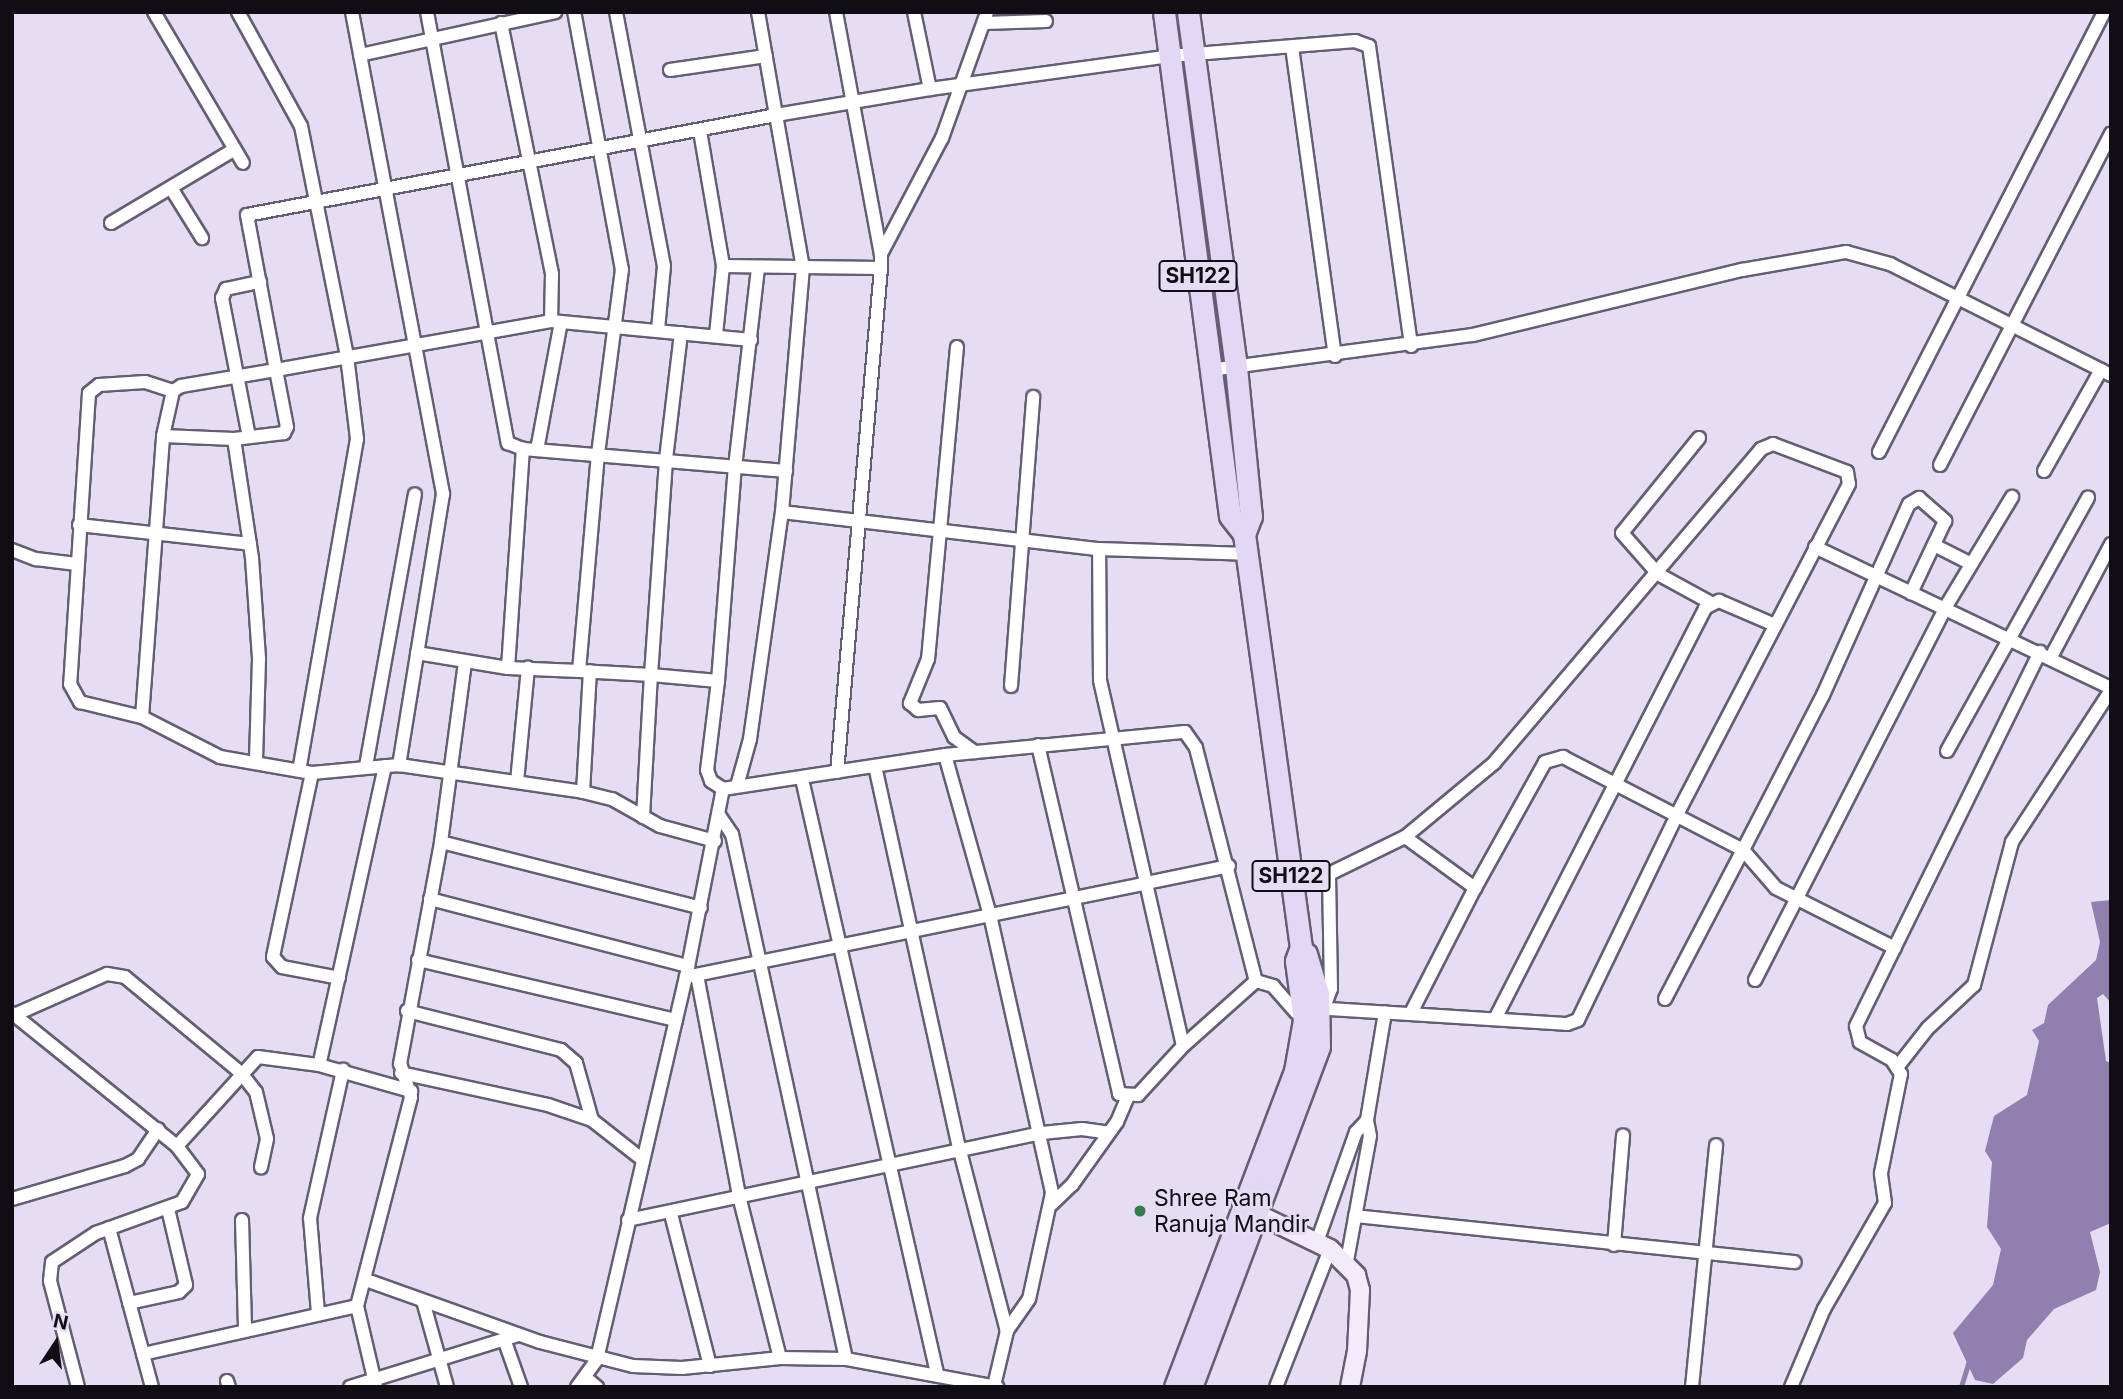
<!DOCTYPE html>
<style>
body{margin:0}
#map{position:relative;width:2123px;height:1399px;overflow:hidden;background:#e5ddf3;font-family:Inter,sans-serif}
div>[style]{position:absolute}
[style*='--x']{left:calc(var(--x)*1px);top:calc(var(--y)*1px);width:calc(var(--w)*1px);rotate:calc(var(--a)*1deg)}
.water>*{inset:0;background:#917faf}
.stream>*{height:4.5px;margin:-2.25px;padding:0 2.25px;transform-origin:2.25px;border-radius:2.25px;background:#917faf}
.roads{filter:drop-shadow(2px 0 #655e72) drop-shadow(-2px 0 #655e72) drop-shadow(0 2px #655e72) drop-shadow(0 -2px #655e72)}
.street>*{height:12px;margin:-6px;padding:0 6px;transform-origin:6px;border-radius:6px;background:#fff}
.secondary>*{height:18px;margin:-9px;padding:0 9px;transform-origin:9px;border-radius:9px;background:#f1ebfa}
.primary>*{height:21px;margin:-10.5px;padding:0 10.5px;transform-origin:10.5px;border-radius:10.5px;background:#e2d7f5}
.dots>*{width:19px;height:19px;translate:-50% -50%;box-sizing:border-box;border:4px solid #e5ddf3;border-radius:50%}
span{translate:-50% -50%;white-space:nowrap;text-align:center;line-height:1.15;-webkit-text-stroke:5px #e5ddf3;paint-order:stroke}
.shield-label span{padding:2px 5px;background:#e5ddf3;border:2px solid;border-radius:5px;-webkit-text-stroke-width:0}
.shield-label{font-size:21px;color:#100d14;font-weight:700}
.poi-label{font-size:23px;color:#100d14}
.left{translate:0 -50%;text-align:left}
.frame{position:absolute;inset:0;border:14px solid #100d14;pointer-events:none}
.north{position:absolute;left:21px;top:1308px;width:70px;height:70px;-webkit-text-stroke:5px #e5ddf3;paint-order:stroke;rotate:13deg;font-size:19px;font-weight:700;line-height:28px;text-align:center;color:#100d14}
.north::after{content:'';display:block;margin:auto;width:24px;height:32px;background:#100d14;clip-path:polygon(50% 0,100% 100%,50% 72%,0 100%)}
</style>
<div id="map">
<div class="water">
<i style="clip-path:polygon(2111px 900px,2111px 1003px,2103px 994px,2097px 998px,2106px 1061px,2111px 1063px,2111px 1223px,2090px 1232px,2100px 1272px,2096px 1290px,2054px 1309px,2027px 1340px,2023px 1358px,1993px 1384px,1975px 1380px,1953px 1333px,1993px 1285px,2001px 1249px,1987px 1227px,1992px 1162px,1985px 1151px,1994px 1116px,2027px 1095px,2039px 1041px,2032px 1030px,2044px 1023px,2048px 1005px,2096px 960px,2100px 942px,2091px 902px)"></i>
</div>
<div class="stream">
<i style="--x:1961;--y:1387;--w:27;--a:-73"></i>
</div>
<div class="roads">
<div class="street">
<i style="--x:154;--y:12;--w:175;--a:59.5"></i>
<i style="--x:238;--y:12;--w:130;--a:61.1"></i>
<i style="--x:301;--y:126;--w:235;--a:78.7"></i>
<i style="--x:347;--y:356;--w:84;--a:83.1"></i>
<i style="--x:357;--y:439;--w:336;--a:99.9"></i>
<i style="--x:352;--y:12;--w:491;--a:79.3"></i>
<i style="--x:443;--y:494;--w:275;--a:99.2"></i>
<i style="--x:427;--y:12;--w:439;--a:79.4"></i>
<i style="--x:508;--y:443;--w:16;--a:22"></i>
<i style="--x:523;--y:449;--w:264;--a:4.8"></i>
<i style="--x:616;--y:12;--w:258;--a:79.3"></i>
<i style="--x:664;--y:266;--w:64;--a:95.4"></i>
<i style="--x:758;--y:12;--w:105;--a:80.1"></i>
<i style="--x:776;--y:115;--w:156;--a:-9.6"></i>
<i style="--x:836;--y:12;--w:246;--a:79.5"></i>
<i style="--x:914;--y:12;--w:79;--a:78.3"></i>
<i style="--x:930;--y:89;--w:242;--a:-7.8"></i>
<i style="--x:1170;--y:56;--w:186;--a:-4.6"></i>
<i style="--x:1355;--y:41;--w:15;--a:20"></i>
<i style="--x:1369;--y:46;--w:303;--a:82"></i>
<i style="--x:501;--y:23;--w:256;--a:78.5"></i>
<i style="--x:552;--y:274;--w:47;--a:91.2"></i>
<i style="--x:984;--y:23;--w:62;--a:-1.8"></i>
<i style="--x:1292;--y:47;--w:312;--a:82.1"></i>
<i style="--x:360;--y:55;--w:200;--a:-12.4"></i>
<i style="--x:670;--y:70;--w:97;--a:-8.3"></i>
<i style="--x:700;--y:131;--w:137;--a:80.3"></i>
<i style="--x:723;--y:266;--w:69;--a:95.8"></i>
<i style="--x:171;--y:188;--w:59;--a:58.2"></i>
<i style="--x:111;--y:223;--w:144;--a:-30.8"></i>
<i style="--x:723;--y:266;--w:158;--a:0.7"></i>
<i style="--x:881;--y:268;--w:14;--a:-90"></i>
<i style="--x:881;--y:254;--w:131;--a:-62.3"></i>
<i style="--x:942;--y:138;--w:134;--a:-70.3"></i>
<i style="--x:957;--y:347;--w:313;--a:95.3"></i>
<i style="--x:928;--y:659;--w:48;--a:112.2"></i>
<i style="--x:910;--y:703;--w:11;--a:41"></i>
<i style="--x:918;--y:710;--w:22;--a:-5"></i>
<i style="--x:940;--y:708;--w:32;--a:64"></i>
<i style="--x:954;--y:737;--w:26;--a:36"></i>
<i style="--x:1210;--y:370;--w:265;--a:-7.6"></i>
<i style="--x:1473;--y:335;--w:277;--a:-13.6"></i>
<i style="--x:1742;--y:270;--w:106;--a:-9.8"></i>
<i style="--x:1846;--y:252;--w:46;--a:15.3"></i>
<i style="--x:1890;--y:264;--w:247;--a:26.7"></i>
<i style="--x:173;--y:391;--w:29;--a:-162"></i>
<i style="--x:145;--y:382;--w:46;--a:176.3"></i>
<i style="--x:99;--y:385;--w:13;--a:141"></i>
<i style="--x:89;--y:393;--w:292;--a:93.7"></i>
<i style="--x:70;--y:684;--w:21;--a:61"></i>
<i style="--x:80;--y:702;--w:64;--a:13.6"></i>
<i style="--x:142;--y:717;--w:88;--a:27.1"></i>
<i style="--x:220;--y:757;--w:93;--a:9.9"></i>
<i style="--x:312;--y:773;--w:87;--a:-5.3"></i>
<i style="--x:399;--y:765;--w:186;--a:8.3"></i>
<i style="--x:583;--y:792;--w:30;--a:14"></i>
<i style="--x:612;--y:799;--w:55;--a:29.4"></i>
<i style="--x:660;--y:826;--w:57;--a:15.3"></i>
<i style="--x:163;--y:436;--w:71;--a:2.4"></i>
<i style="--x:249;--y:437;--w:142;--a:-101"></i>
<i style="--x:222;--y:298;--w:10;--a:-66"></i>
<i style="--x:226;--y:289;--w:35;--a:-12"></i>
<i style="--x:1699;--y:438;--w:122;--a:129"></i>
<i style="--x:1622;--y:533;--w:55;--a:48.7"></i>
<i style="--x:1658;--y:574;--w:60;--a:28.7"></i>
<i style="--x:537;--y:450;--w:130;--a:-79.4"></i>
<i style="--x:1879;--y:452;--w:493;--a:-62.9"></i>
<i style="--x:1940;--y:465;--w:373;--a:-62.7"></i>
<i style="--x:2044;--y:471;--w:116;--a:-60.6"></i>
<i style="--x:782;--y:512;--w:319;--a:6.7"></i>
<i style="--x:1099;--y:549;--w:147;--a:1.9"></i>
<i style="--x:79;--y:525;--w:172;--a:6.3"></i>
<i style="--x:1936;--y:546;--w:39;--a:27"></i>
<i style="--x:1815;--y:547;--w:328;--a:25.5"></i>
<i style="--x:12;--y:550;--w:26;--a:21"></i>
<i style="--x:36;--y:559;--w:41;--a:7"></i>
<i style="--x:417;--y:653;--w:92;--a:9.4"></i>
<i style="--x:508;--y:668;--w:71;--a:2.4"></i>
<i style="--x:579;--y:671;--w:218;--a:-85"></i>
<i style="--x:598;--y:454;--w:186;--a:-82.6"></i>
<i style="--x:622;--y:270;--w:262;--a:-100.5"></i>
<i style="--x:2051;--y:657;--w:128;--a:-62"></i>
<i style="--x:508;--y:668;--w:220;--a:-86.1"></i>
<i style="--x:579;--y:671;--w:72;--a:3.2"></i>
<i style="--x:651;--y:675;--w:217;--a:-86"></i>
<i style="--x:666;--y:459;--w:127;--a:-83.2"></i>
<i style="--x:718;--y:681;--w:90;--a:97"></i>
<i style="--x:707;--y:770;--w:12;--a:70"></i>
<i style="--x:711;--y:781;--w:14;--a:34"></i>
<i style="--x:723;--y:789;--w:225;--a:-8.7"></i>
<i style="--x:945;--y:755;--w:241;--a:-5.5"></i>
<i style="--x:1185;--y:732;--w:19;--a:55"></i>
<i style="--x:1196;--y:748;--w:241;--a:75.6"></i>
<i style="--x:1011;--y:686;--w:290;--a:-85.6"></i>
<i style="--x:142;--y:717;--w:282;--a:-85.7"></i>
<i style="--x:163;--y:436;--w:46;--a:-77.5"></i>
<i style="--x:173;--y:391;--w:9;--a:-32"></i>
<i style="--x:181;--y:386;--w:96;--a:-9.6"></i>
<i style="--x:276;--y:370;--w:58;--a:79.1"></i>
<i style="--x:287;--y:427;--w:7;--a:117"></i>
<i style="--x:284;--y:433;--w:50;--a:173.2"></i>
<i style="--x:234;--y:439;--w:120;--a:81.4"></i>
<i style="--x:252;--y:558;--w:101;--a:86"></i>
<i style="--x:259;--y:659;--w:104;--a:91.7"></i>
<i style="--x:1038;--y:745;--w:358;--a:76.9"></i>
<i style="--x:1119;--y:1094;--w:19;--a:3"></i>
<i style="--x:1138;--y:1095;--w:67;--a:-47.4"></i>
<i style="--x:1947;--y:751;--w:290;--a:-60.9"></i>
<i style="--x:945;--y:755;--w:166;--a:74.3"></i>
<i style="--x:990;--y:915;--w:285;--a:77.4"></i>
<i style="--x:1052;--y:1193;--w:108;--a:102.2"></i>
<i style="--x:1029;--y:1299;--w:39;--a:125"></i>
<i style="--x:1007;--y:1331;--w:57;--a:103.3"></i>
<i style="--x:366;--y:766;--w:276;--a:-79.8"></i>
<i style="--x:385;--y:766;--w:306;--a:102.4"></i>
<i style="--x:319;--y:1065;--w:96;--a:15.8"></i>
<i style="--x:875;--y:766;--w:394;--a:77.6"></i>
<i style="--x:960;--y:1151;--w:186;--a:75.4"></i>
<i style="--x:837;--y:772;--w:506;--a:-85.01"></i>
<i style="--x:312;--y:773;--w:188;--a:102"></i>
<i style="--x:273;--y:957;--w:13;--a:48"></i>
<i style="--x:282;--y:967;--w:58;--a:10.9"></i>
<i style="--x:802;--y:779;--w:609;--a:77.2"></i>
<i style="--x:517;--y:782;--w:115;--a:-84.5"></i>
<i style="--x:737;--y:786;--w:49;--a:-74.5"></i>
<i style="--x:750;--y:739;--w:229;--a:-82"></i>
<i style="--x:782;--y:512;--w:245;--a:-85.1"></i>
<i style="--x:803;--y:268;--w:155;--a:-100"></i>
<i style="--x:776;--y:115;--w:538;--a:169.3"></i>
<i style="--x:247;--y:215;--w:158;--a:79.4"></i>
<i style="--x:276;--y:370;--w:279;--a:-10.1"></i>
<i style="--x:551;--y:321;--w:201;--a:5.4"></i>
<i style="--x:583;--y:792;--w:121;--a:-86.7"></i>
<i style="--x:719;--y:815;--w:23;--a:56"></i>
<i style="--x:732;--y:834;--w:537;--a:77.75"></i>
<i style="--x:643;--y:817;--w:142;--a:-86.8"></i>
<i style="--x:651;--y:675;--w:67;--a:5.1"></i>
<i style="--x:718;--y:681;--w:215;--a:-85.5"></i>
<i style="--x:735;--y:467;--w:199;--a:-83.4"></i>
<i style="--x:1405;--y:837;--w:87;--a:36.1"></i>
<i style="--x:1475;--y:888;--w:144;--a:-60.9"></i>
<i style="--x:1545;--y:762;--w:19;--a:-16"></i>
<i style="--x:1563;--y:757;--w:203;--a:27.3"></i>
<i style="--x:1743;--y:850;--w:174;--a:-62.7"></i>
<i style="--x:1823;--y:695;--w:209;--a:-65.8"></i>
<i style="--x:1909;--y:504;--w:12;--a:-31"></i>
<i style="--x:1919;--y:498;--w:35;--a:41"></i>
<i style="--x:1945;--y:521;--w:80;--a:115.3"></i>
<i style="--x:441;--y:842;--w:268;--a:14.2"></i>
<i style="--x:1229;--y:866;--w:85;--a:168.4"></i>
<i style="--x:1146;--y:883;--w:167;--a:77.2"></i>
<i style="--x:1183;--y:1046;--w:98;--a:-41.7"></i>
<i style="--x:1256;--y:981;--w:18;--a:16"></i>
<i style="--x:1273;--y:986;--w:35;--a:49"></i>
<i style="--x:1296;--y:1012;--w:25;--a:9"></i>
<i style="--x:1321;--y:1016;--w:29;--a:-70"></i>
<i style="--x:1331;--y:989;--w:115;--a:-91"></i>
<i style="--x:1329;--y:874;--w:85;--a:-26"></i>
<i style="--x:1405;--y:837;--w:116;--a:-39.7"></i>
<i style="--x:1494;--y:763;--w:412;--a:-49.6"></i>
<i style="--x:1761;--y:449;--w:13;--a:-23"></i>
<i style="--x:1773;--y:444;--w:79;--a:20.7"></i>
<i style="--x:1847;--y:472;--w:12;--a:81"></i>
<i style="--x:1849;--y:484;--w:375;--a:117.5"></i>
<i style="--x:1676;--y:817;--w:225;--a:115.8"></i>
<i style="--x:1578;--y:1020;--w:12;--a:160"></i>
<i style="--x:1567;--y:1024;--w:240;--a:-176.4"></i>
<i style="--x:430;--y:899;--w:267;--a:14.6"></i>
<i style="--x:418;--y:960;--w:265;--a:13.1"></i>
<i style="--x:697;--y:975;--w:229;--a:79.2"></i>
<i style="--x:740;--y:1200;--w:163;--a:75.8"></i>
<i style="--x:686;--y:977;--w:470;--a:-11.5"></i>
<i style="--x:1146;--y:883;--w:208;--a:-102.8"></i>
<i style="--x:1100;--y:680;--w:131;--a:-90.4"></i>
<i style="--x:1755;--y:980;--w:418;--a:-62.9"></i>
<i style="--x:1945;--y:608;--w:130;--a:-58.9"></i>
<i style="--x:1665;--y:999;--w:168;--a:-62.4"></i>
<i style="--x:1743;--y:850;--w:50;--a:49"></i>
<i style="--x:1776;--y:888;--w:133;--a:26.8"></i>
<i style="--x:407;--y:1011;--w:159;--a:14.2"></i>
<i style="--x:561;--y:1050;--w:20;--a:41"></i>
<i style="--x:576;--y:1063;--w:59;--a:74.3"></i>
<i style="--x:1412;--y:1011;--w:138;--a:-62.9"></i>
<i style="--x:12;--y:1013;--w:212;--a:38.9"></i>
<i style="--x:12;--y:1016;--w:104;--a:-23.9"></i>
<i style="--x:107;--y:974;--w:18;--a:9"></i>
<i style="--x:125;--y:977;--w:151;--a:39.6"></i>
<i style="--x:241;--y:1073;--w:24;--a:52"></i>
<i style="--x:256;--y:1092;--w:48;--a:76.8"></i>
<i style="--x:267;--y:1139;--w:29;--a:102"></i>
<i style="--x:1496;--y:1017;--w:459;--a:-62.9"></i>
<i style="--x:1705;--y:608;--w:16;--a:-27"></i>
<i style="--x:1719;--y:601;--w:61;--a:23.2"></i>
<i style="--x:1898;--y:1066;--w:48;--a:-51.7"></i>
<i style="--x:1928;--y:1028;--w:63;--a:-43.1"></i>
<i style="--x:1974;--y:985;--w:148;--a:-75.1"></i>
<i style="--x:2012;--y:842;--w:181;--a:-56.9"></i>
<i style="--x:401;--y:1073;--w:150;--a:12.3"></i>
<i style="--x:548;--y:1105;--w:46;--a:18.8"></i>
<i style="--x:592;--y:1120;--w:65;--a:38.1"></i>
<i style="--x:12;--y:1199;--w:118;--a:-16.3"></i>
<i style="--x:125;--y:1166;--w:15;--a:-28"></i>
<i style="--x:138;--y:1159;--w:36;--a:-56"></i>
<i style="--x:1052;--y:1204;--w:28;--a:-44"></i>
<i style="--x:1072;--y:1185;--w:77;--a:-54.5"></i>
<i style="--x:1117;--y:1122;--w:26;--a:-67"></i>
<i style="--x:671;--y:1214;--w:157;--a:75.6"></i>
<i style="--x:1355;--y:1216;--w:442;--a:6"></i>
<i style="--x:242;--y:1220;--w:110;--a:88.4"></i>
<i style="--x:628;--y:1220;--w:423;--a:-11.9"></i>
<i style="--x:1042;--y:1133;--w:40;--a:-5.7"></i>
<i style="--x:1082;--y:1129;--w:27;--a:8"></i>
<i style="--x:109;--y:1228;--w:165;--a:74.9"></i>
<i style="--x:1317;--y:1242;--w:117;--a:-70.5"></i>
<i style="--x:1356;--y:1132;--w:16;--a:-47"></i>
<i style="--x:1614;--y:1245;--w:110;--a:-85.3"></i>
<i style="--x:1347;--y:1261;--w:127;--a:-79.6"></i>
<i style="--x:1370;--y:1136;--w:16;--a:-101"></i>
<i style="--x:1367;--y:1120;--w:109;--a:-80.5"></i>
<i style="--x:366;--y:1280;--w:185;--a:19.6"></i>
<i style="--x:540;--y:1342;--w:96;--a:14.5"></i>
<i style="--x:633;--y:1366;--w:49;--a:2.3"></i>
<i style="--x:682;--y:1368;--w:99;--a:-5.8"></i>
<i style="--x:780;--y:1358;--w:66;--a:0.9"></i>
<i style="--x:846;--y:1359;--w:154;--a:10.5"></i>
<i style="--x:423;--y:1301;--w:89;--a:74.4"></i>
<i style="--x:129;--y:1303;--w:51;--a:-12.4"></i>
<i style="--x:179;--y:1292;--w:10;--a:-45"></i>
<i style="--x:186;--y:1285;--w:78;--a:-103.3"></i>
<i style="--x:318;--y:1313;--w:95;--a:-94.8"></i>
<i style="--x:310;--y:1218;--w:152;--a:-77.4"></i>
<i style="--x:504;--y:1339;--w:51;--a:70.5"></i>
<i style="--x:143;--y:1354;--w:219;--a:-12.6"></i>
<i style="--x:585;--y:1377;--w:16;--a:40"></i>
<i style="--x:227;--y:1381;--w:6;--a:72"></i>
<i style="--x:78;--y:1387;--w:110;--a:-104.8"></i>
<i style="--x:50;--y:1281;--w:19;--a:-84"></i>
<i style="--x:52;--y:1262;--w:53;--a:-33.4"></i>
<i style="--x:96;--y:1233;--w:91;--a:-19.8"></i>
<i style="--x:182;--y:1202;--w:32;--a:-60"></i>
<i style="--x:198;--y:1174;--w:35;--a:-127"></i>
<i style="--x:177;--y:1146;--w:120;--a:-47.7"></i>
<i style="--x:258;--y:1057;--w:62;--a:7.5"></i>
<i style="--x:350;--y:1387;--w:176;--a:-17.2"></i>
<i style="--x:376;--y:1387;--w:83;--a:-103.2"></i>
<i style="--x:357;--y:1306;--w:216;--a:-75.5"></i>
<i style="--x:411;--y:1097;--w:35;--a:-108"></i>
<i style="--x:400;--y:1064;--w:226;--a:-79.5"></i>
<i style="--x:441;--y:842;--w:181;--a:-82.4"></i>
<i style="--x:577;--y:1387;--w:34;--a:-54"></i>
<i style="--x:597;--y:1359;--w:392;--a:-76.9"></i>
<i style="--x:686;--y:977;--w:192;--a:-78.9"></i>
<i style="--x:1276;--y:1387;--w:148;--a:-68.6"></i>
<i style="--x:1692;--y:1387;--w:243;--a:-84.3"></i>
<i style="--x:1791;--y:1387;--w:85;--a:-67.1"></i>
<i style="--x:1824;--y:1309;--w:122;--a:-60.1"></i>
<i style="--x:1885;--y:1203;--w:30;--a:-98"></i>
<i style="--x:1881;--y:1173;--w:101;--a:-78.6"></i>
<i style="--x:1901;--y:1074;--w:17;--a:-123"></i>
<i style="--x:1892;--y:1060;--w:37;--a:-151"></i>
<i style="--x:1860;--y:1042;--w:16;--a:-104"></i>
<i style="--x:1856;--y:1026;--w:417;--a:-63.8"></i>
</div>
<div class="secondary">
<i style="--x:1245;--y:1208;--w:94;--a:25.8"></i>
<i style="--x:1330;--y:1249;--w:37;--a:45"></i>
<i style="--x:1356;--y:1275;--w:16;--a:75"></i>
<i style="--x:1360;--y:1290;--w:61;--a:92.8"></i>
<i style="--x:1357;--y:1351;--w:37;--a:101"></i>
</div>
<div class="primary">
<i style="--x:1164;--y:12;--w:508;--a:82.54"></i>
<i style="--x:1230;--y:516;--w:23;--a:52"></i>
<i style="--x:1244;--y:534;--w:204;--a:82.1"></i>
<i style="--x:1272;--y:736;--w:213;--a:82.2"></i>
<i style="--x:1301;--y:947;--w:15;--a:110"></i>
<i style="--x:1296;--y:961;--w:60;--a:82.3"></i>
<i style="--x:1304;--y:1020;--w:52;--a:100"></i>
<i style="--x:1295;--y:1071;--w:338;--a:110.8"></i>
<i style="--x:1188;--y:12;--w:358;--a:82.3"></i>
<i style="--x:1236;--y:367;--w:150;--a:84.3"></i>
<i style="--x:1251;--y:516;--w:19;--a:111"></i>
<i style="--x:1191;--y:1387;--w:364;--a:-69.4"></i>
<i style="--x:1319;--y:1046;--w:52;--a:-91.1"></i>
<i style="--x:1318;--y:994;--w:42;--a:-106.7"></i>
</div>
</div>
<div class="dots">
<i style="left:1140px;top:1211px;background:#327d4c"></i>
</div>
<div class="shield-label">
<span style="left:1198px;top:276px">SH122</span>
<span style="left:1291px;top:876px">SH122</span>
</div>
<div class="poi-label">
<span class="left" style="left:1154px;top:1211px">Shree Ram<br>Ranuja Mandir</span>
</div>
<div class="frame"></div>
<div class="north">N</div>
</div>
